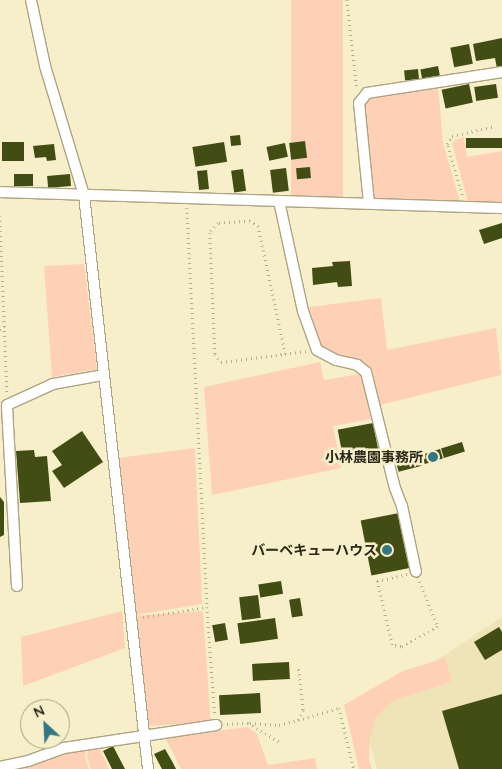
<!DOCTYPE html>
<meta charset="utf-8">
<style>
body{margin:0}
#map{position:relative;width:502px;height:769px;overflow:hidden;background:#f7efc9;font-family:Quicksand,"Noto Sans JP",sans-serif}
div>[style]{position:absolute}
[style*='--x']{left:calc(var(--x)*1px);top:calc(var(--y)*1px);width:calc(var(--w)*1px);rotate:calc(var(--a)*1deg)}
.built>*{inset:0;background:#eee4b7}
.green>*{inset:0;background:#fed0b6;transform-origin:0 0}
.building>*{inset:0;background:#424d14;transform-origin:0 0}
.path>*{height:2.5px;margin-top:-1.25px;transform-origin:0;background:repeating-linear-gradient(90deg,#b3ad8f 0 1px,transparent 0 5px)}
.roads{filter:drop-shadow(1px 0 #ada481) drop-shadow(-1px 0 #ada481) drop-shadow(0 1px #ada481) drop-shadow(0 -1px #ada481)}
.street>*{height:10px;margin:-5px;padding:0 5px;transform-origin:5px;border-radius:5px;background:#fff}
.dots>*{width:14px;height:14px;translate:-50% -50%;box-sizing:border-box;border:2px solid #f7efc9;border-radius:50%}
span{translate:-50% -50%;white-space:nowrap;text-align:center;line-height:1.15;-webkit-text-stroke:5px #f7efc9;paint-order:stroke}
.poi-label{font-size:14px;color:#2b281a;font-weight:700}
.right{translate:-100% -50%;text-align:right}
.north{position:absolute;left:20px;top:699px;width:50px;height:50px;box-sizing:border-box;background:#f7efc9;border:1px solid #a59f83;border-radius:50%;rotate:335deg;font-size:14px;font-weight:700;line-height:20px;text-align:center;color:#2b281a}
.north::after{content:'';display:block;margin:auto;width:18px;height:22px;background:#317784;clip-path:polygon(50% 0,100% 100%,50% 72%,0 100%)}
</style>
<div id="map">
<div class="built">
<i style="clip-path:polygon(502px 617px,502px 769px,377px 769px,361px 710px)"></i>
</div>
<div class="green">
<i style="left:291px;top:0;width:52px;height:199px"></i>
<i style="clip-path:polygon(438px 87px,443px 143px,460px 202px,373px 198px,364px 104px,369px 97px)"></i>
<i style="clip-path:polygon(464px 137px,467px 157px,502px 151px,502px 203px,468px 202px,452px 144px,455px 140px)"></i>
<i style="clip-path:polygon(84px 264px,97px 369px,52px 377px,44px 266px)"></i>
<i style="clip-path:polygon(381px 298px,387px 350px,496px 328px,501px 375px,380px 405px,372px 370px,358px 360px,337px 356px,321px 346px,309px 307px)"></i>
<i style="clip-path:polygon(320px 362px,324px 380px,361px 374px,371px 419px,333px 426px,341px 468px,212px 495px,204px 387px)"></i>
<i style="clip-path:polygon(195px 448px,202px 604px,136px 615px,118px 458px)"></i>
<i style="clip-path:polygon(122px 611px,125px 648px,23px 686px,21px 637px)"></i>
<i style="left:203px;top:611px;width:111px;height:68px;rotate:86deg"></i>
<i style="clip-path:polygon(445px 658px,452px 682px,392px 701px,376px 717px,370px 737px,369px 760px,372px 769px,359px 769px,344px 705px,403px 671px)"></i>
<i style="clip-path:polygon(248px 727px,257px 734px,268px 765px,315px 758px,317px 769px,181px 769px,165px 737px)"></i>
<i style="clip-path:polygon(99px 747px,109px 769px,91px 769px,87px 757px,88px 750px)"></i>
<i style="clip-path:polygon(86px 750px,85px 758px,89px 769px,12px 769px,30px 766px,64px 753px)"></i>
</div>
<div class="building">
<i style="clip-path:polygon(502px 38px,502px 68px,497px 69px,495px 58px,476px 61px,473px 44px)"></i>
<i style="left:469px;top:44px;width:20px;height:19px;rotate:79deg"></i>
<i style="left:438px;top:66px;width:10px;height:18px;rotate:79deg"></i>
<i style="left:418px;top:69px;width:10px;height:14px;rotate:84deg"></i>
<i style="left:469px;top:84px;width:19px;height:28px;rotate:78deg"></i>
<i style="left:496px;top:84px;width:14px;height:22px;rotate:82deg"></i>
<i style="left:240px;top:135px;width:10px;height:10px;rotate:84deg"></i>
<i style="left:502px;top:138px;width:10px;height:36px;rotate:90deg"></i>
<i style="left:305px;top:141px;width:17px;height:16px;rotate:83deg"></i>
<i style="left:2px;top:142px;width:22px;height:19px"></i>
<i style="left:224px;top:142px;width:20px;height:32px;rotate:81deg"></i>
<i style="left:285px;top:143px;width:14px;height:19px;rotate:78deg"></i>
<i style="clip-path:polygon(54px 144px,56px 160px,47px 161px,46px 157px,35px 158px,33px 146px)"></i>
<i style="left:310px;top:167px;width:11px;height:14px;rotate:85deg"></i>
<i style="left:286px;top:168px;width:23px;height:16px;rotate:83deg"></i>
<i style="left:243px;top:169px;width:22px;height:12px;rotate:82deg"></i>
<i style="left:207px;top:170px;width:19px;height:10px;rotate:84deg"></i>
<i style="left:14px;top:174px;width:19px;height:12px"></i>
<i style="left:70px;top:174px;width:12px;height:23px;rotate:85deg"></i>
<i style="clip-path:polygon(502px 223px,502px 238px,484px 244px,479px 230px)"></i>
<i style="clip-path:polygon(350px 261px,352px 286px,338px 287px,337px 282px,313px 285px,312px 268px,333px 266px,332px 262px)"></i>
<i style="left:373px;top:423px;width:36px;height:36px;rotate:79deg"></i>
<i style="clip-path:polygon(82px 431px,103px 462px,64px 488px,52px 471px,62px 465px,52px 451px)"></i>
<i style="left:462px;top:442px;width:10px;height:22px;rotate:73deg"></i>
<i style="left:440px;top:449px;width:10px;height:19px;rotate:73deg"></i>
<i style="clip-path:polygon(34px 450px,35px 457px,47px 456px,51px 501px,20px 503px,16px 451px)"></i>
<i style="left:419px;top:455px;width:11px;height:24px;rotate:75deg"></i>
<i style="clip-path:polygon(0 497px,4px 502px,4px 535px,0 537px)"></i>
<i style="left:399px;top:513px;width:56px;height:39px;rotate:79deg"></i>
<i style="left:281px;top:581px;width:13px;height:23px;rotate:81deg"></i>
<i style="left:258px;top:595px;width:23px;height:19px;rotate:83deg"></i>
<i style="left:300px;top:598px;width:18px;height:11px;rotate:81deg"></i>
<i style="left:275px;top:618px;width:21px;height:38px;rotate:82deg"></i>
<i style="left:225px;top:623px;width:17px;height:13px;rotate:80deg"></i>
<i style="clip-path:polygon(499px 627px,502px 632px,502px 650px,485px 660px,474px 642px)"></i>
<i style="left:289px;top:662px;width:17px;height:37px;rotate:87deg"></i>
<i style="left:260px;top:693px;width:20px;height:41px;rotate:87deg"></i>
<i style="clip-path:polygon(502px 694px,502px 769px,459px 769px,442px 711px)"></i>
<i style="clip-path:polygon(113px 746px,125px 769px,112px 769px,103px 751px)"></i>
<i style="clip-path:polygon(165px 749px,173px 763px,176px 769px,162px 769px,154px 754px)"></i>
</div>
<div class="path">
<i style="--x:347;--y:0;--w:90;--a:83.6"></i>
<i style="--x:462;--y:195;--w:53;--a:-106.4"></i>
<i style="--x:447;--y:144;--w:9;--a:-58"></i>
<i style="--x:452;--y:136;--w:45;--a:-12.8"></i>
<i style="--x:187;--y:208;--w:400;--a:87.1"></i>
<i style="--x:0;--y:216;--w:178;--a:87.7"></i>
<i style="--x:0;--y:330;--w:6;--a:-39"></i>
<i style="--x:285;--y:354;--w:130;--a:-102"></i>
<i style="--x:258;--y:227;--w:10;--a:-143"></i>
<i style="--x:250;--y:221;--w:32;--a:176"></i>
<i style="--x:218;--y:223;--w:13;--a:129"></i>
<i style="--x:210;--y:233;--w:121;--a:87.6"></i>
<i style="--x:215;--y:354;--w:10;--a:53"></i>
<i style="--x:221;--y:362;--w:64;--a:-7.1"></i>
<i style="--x:285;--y:354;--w:21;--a:-8"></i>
<i style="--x:416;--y:572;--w:59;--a:68.2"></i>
<i style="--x:438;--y:627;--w:42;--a:151.6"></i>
<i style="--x:401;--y:647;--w:9;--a:-167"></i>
<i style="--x:392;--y:645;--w:66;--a:-103.2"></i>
<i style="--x:377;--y:581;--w:40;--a:-13"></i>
<i style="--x:143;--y:617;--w:65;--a:-8.9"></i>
<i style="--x:207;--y:607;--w:109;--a:85.8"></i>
<i style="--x:298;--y:720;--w:43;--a:-16.3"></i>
<i style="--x:339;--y:708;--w:63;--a:76.2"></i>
<i style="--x:250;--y:723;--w:29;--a:4"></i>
<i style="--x:279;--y:725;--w:20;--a:-15"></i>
<i style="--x:298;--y:720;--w:11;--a:-63"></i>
<i style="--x:303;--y:710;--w:44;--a:-96.5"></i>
<i style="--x:227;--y:724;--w:21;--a:-3"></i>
<i style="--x:248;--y:723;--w:39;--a:31"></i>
</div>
<div class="roads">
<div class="street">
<i style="--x:31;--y:0;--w:67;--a:78"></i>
<i style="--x:45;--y:66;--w:135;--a:73.2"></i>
<i style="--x:84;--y:195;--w:578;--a:83.64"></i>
<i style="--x:0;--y:192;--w:502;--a:1.83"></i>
<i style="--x:279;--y:201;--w:113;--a:77.7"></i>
<i style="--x:303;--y:311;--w:41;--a:70.3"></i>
<i style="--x:317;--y:350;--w:21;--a:28"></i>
<i style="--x:336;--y:360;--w:22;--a:13"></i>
<i style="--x:357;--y:365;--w:11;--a:38"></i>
<i style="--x:366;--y:372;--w:120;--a:76"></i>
<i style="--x:395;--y:488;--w:19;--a:69"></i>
<i style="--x:402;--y:506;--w:67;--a:78"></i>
<i style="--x:369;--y:203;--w:100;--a:-95.7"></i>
<i style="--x:359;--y:103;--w:13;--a:-51"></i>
<i style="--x:367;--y:93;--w:137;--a:-8.8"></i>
<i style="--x:17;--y:586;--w:181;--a:-93.2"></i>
<i style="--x:7;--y:405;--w:51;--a:-24.5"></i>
<i style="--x:53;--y:384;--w:51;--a:-10.2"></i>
<i style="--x:0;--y:767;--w:29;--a:-12"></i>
<i style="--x:28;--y:761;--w:38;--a:-20"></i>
<i style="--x:64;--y:748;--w:154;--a:-8.6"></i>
</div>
</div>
<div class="dots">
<i style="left:433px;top:457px;background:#317784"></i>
<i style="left:387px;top:550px;background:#317784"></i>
</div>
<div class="poi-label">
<span class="right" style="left:423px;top:457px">小林農園事務所</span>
<span class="right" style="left:377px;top:550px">バーベキューハウス</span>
</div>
<div class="north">N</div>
</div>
